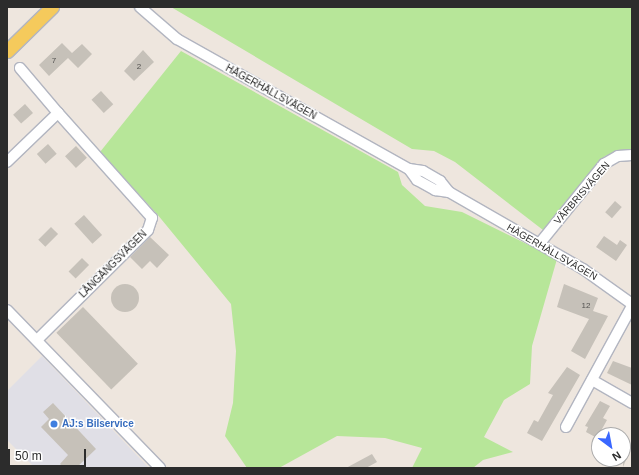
<!DOCTYPE html>
<meta charset="utf-8">
<style>
body{margin:0}
#map{position:relative;width:639px;height:475px;overflow:hidden;background:#eee6de;font-family:Arial,sans-serif}
div>[style]{position:absolute}
[style*='--x']{left:calc(var(--x)*1px);top:calc(var(--y)*1px);width:calc(var(--w)*1px);rotate:calc(var(--a)*1deg)}
.industrial>*{inset:0;background:#e0dfe6}
.green>*{inset:0;background:#b7e699}
.building>*{inset:0;background:#c6c1b9;transform-origin:0 0}
.round{border-radius:50%}
.roads{filter:drop-shadow(1px 0 #b2b5c0) drop-shadow(-1px 0 #b2b5c0) drop-shadow(0 1px #b2b5c0) drop-shadow(0 -1px #b2b5c0)}
.minor>*{height:10px;margin:-5px;padding:0 5px;transform-origin:5px;border-radius:5px;background:#fff}
.major>*{height:13px;margin:-6.5px;padding:0 6.5px;transform-origin:6.5px;border-radius:6.5px;background:#f5ca5c}
.dots>*{width:11px;height:11px;translate:-50% -50%;box-sizing:border-box;border:2px solid #fff;border-radius:50%}
span{translate:-50% -50%;white-space:nowrap;text-align:center;line-height:1.15;-webkit-text-stroke:3px #fff;paint-order:stroke}
.number-label{font-size:8px;color:#52514f}
.number-label span{-webkit-text-stroke-width:0}
.street-label{font-size:10px;color:#2c2c2c}
.shop-label{font-size:10px;color:#366cbe;font-weight:700}
.left{translate:0 -50%;text-align:left}
.frame{position:absolute;inset:0;border:8px solid #2c2c2c;pointer-events:none}
.north{position:absolute;left:591px;top:427px;width:40px;height:40px;box-sizing:border-box;background:#fff;border:1px solid #ababab;border-radius:50%;rotate:148deg;font-size:11px;font-weight:700;line-height:16px;text-align:center;color:#2c2c2c}
.north::after{content:'';display:block;margin:auto;width:14px;height:18px;background:#3a67ff;clip-path:polygon(50% 0,100% 100%,50% 72%,0 100%)}
.scale{position:absolute;left:8px;top:449px;width:78px;height:18px;box-sizing:border-box;border:2px solid #2c2c2c;border-top:0;padding-left:5px;font-size:12px;line-height:14px;white-space:nowrap;color:#2c2c2c;-webkit-text-stroke:3px #fff;paint-order:stroke}
</style>
<div id="map">
<div class="industrial">
<i style="clip-path:polygon(42px 356px,149px 468px,35px 468px,7px 440px,7px 391px)"></i>
</div>
<div class="green">
<i style="clip-path:polygon(171px 7px,632px 7px,632px 150px,605px 156px,543px 230px,455px 162px,434px 151px,412px 149px)"></i>
<i style="clip-path:polygon(181px 51px,398px 172px,402px 185px,425px 206px,462px 212px,557px 259px,532px 346px,530px 384px,504px 400px,484px 437px,513px 452px,483px 460px,473px 468px,412px 468px,422px 448px,385px 438px,337px 436px,279px 468px,247px 468px,225px 436px,233px 403px,236px 351px,231px 304px,157px 214px,100px 152px)"></i>
</div>
<div class="building">
<i style="clip-path:polygon(62px 43px,72px 53px,82px 44px,92px 54px,78px 68px,68px 58px,49px 76px,39px 65px)"></i>
<i style="clip-path:polygon(143px 50px,154px 62px,134px 81px,124px 71px)"></i>
<i style="left:101px;top:91px;width:18px;height:13px;rotate:47deg"></i>
<i style="left:25px;top:104px;width:12px;height:16px;rotate:48deg"></i>
<i style="left:48px;top:144px;width:13px;height:15px;rotate:48deg"></i>
<i style="left:76px;top:146px;width:16px;height:15px;rotate:47deg"></i>
<i style="left:615px;top:201px;width:9px;height:15px;rotate:41deg"></i>
<i style="left:84px;top:215px;width:27px;height:13px;rotate:48deg"></i>
<i style="left:51px;top:227px;width:10px;height:18px;rotate:45deg"></i>
<i style="clip-path:polygon(604px 236px,617px 245px,620px 240px,627px 245px,616px 261px,596px 247px)"></i>
<i style="clip-path:polygon(150px 237px,169px 255px,157px 268px,150px 261px,142px 269px,130px 257px)"></i>
<i style="left:82px;top:258px;width:10px;height:19px;rotate:45deg"></i>
<i class="round" style="left:111px;top:284px;width:28px;height:28px"></i>
<i style="clip-path:polygon(564px 284px,598px 298px,593px 311px,608px 316px,585px 359px,571px 351px,589px 319px,557px 307px)"></i>
<i style="left:83px;top:307px;width:79px;height:37px;rotate:46deg"></i>
<i style="clip-path:polygon(613px 361px,632px 368px,632px 385px,607px 373px)"></i>
<i style="clip-path:polygon(567px 367px,580px 375px,542px 441px,527px 433px,534px 420px,538px 422px,553px 395px,548px 393px)"></i>
<i style="clip-path:polygon(600px 401px,610px 406px,603px 418px,607px 420px,597px 438px,586px 432px,588px 427px,585px 426px)"></i>
<i style="clip-path:polygon(53px 403px,96px 449px,76px 468px,64px 468px,60px 464px,68px 455px,41px 427px,49px 419px,43px 412px)"></i>
<i style="clip-path:polygon(623px 441px,632px 446px,623px 467px)"></i>
<i style="clip-path:polygon(372px 454px,377px 462px,366px 468px,346px 468px)"></i>
</div>
<div class="roads">
<div class="minor">
<i style="--x:140;--y:7;--w:49;--a:40.9"></i>
<i style="--x:177;--y:39;--w:266;--a:29.3"></i>
<i style="--x:409;--y:169;--w:14;--a:8"></i>
<i style="--x:423;--y:171;--w:20;--a:30"></i>
<i style="--x:440;--y:181;--w:14;--a:51"></i>
<i style="--x:7;--y:162;--w:71;--a:-43.9"></i>
<i style="--x:58;--y:113;--w:59;--a:-130.2"></i>
<i style="--x:409;--y:169;--w:14;--a:54"></i>
<i style="--x:417;--y:180;--w:21;--a:29"></i>
<i style="--x:435;--y:190;--w:14;--a:8"></i>
<i style="--x:449;--y:192;--w:155;--a:29.9"></i>
<i style="--x:583;--y:269;--w:60;--a:35.5"></i>
<i style="--x:540;--y:243;--w:102;--a:-51"></i>
<i style="--x:604;--y:164;--w:16;--a:-30"></i>
<i style="--x:618;--y:156;--w:14;--a:-4"></i>
<i style="--x:7;--y:310;--w:220;--a:45.9"></i>
<i style="--x:37;--y:340;--w:156;--a:-44.7"></i>
<i style="--x:148;--y:230;--w:13;--a:-72"></i>
<i style="--x:152;--y:218;--w:141;--a:-131.8"></i>
<i style="--x:592;--y:380;--w:46;--a:29.9"></i>
<i style="--x:566;--y:427;--w:138;--a:-61.4"></i>
</div>
<div class="major">
<i style="--x:7;--y:51;--w:63;--a:-44.4"></i>
</div>
</div>
<div class="dots">
<i style="left:54px;top:424px;background:#3f7fe0"></i>
</div>
<div class="number-label">
<span style="left:54px;top:61px">7</span>
<span style="left:139px;top:67px">2</span>
<span style="left:586px;top:306px">12</span>
</div>
<div class="street-label">
<span style="left:271px;top:92px;rotate:29deg">HÄGERHÄLLSVÄGEN</span>
<span style="left:582px;top:193px;rotate:-49deg">VÅRBRISVÄGEN</span>
<span style="left:552px;top:252px;rotate:30deg">HÄGERHÄLLSVÄGEN</span>
<span style="left:113px;top:264px;rotate:-45deg">LÅNGÄNGSVÄGEN</span>
</div>
<div class="shop-label">
<span class="left" style="left:62px;top:424px">AJ:s Bilservice</span>
</div>
<div class="frame"></div>
<div class="north">N</div>
<div class="scale">50 m</div>
</div>
